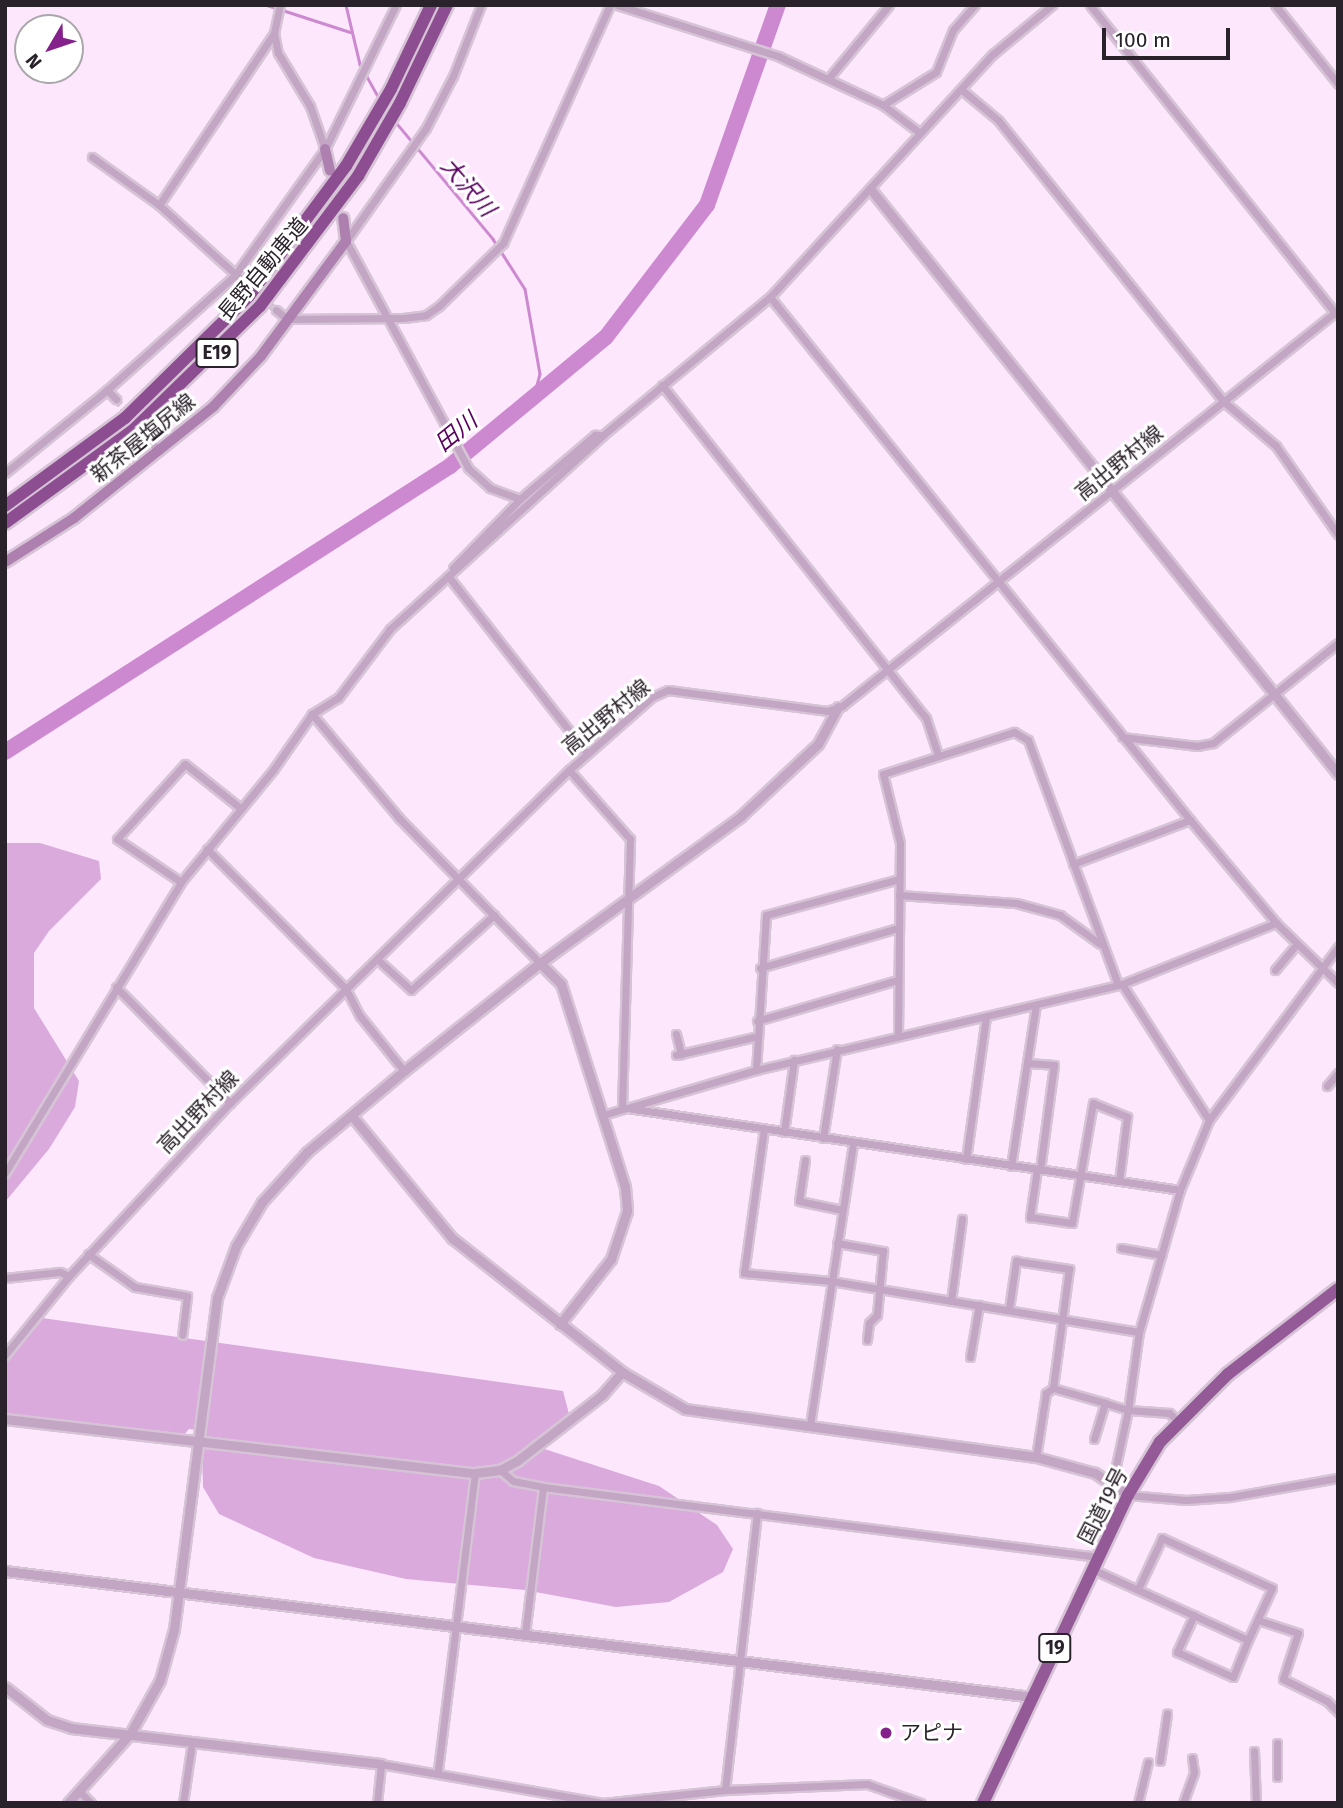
<!DOCTYPE html>
<meta charset="utf-8">
<style>
body{margin:0}
#map{position:relative;width:1343px;height:1808px;overflow:hidden;background:#fce7fc;font-family:"Fira Sans","Noto Sans JP",sans-serif}
div>[style]{position:absolute}
[style*='--x']{left:calc(var(--x)*1px);top:calc(var(--y)*1px);width:calc(var(--w)*1px);rotate:calc(var(--a)*1deg)}
.green>*{inset:0;background:#daaadc}
.stream>*{height:2.5px;margin:-1.25px;padding:0 1.25px;transform-origin:1.25px;border-radius:1.25px;background:#cd89d0}
.river>*{height:16px;margin:-8px;padding:0 8px;transform-origin:8px;border-radius:8px;background:#cd89d0}
.minor-tunnel>*{height:7px;margin-top:-3.5px;transform-origin:0;background:repeating-linear-gradient(90deg,#d2c0d2 0 7px,transparent 0 10.5px)}
.roads{filter:drop-shadow(2px 0 #d6c4d6) drop-shadow(-2px 0 #d6c4d6) drop-shadow(0 2px #d6c4d6) drop-shadow(0 -2px #d6c4d6)}
.minor>*{height:7px;margin:-3.5px;padding:0 3.5px;transform-origin:3.5px;border-radius:3.5px;background:#c3a5c4}
.tertiary>*{height:9px;margin:-4.5px;padding:0 4.5px;transform-origin:4.5px;border-radius:4.5px;background:#c3a5c4}
.secondary>*{height:10px;margin:-5px;padding:0 5px;transform-origin:5px;border-radius:5px;background:#ad80af}
.trunk>*{height:12px;margin:-6px;padding:0 6px;transform-origin:6px;border-radius:6px;background:#945a98}
.motorway>*{height:12px;margin:-6px;padding:0 6px;transform-origin:6px;border-radius:6px;background:#8d4e91}
.dots>*{width:19px;height:19px;translate:-50% -50%;box-sizing:border-box;border:4px solid #fff;border-radius:50%}
span{translate:-50% -50%;white-space:nowrap;text-align:center;line-height:1.15;-webkit-text-stroke:6px #fff;paint-order:stroke}
.shield-label span{padding:2px 5px;background:#fff;border:2px solid;border-radius:5px;-webkit-text-stroke-width:0}
.shield-label{font-size:19px;color:#2a222a;font-weight:700}
.street-label{font-size:21px;color:#2a222a}
.poi-label{font-size:21px;color:#2a222a}
.left{translate:0 -50%;text-align:left}
.water-label{font-size:23px;color:#59005f;font-style:italic}
.frame{position:absolute;inset:0;border:7px solid #2a222a;pointer-events:none}
.north{position:absolute;left:14px;top:14px;width:70px;height:70px;box-sizing:border-box;background:#fff;border:2px solid #aaa7aa;border-radius:50%;rotate:231deg;font-size:19px;font-weight:700;line-height:28px;text-align:center;color:#2a222a}
.north::after{content:'';display:block;margin:auto;width:24px;height:32px;background:#84218b;clip-path:polygon(50% 0,100% 100%,50% 72%,0 100%)}
.scale{position:absolute;left:1102px;top:28px;width:128px;height:32px;box-sizing:border-box;border:4px solid #2a222a;border-top:0;padding-left:9px;font-size:21px;line-height:24px;white-space:nowrap;color:#2a222a;-webkit-text-stroke:5px #fff;paint-order:stroke}
</style>
<div id="map">
<div class="green">
<i style="clip-path:polygon(5px 843px,40px 843px,99px 861px,101px 879px,49px 931px,34px 953px,34px 1008px,79px 1081px,75px 1107px,49px 1149px,5px 1202px)"></i>
<i style="clip-path:polygon(42px 1318px,563px 1391px,569px 1414px,532px 1445px,659px 1486px,717px 1525px,733px 1549px,723px 1572px,669px 1602px,616px 1607px,525px 1590px,406px 1579px,314px 1558px,219px 1514px,203px 1487px,202px 1452px,207px 1431px,189px 1429px,183px 1436px,5px 1414px,5px 1362px)"></i>
</div>
<div class="stream">
<i style="--x:267;--y:5;--w:87;--a:18"></i>
<i style="--x:346;--y:5;--w:61;--a:76.7"></i>
<i style="--x:360;--y:64;--w:41;--a:60.9"></i>
<i style="--x:394;--y:120;--w:155;--a:50.2"></i>
<i style="--x:493;--y:239;--w:59;--a:57.4"></i>
<i style="--x:525;--y:289;--w:86;--a:80"></i>
<i style="--x:540;--y:374;--w:24;--a:105"></i>
</div>
<div class="river">
<i style="--x:5;--y:752;--w:529;--a:-32.73"></i>
<i style="--x:450;--y:466;--w:202;--a:-39.6"></i>
<i style="--x:606;--y:337;--w:166;--a:-52.6"></i>
<i style="--x:707;--y:205;--w:212;--a:-70.5"></i>
</div>
<div class="minor-tunnel">
<i style="--x:252;--y:289;--w:32;--a:41"></i>
<i style="--x:116;--y:399;--w:45;--a:50.4"></i>
</div>
<div class="roads">
<div class="minor">
<i style="--x:481;--y:5;--w:76;--a:111.5"></i>
<i style="--x:453;--y:76;--w:59;--a:117.4"></i>
<i style="--x:426;--y:128;--w:138;--a:125.3"></i>
<i style="--x:346;--y:241;--w:258;--a:61.7"></i>
<i style="--x:468;--y:468;--w:30;--a:42"></i>
<i style="--x:490;--y:488;--w:32;--a:20"></i>
<i style="--x:617;--y:5;--w:169;--a:17.6"></i>
<i style="--x:778;--y:56;--w:116;--a:25"></i>
<i style="--x:883;--y:105;--w:46;--a:37.1"></i>
<i style="--x:1090;--y:5;--w:395;--a:51.5"></i>
<i style="--x:1275;--y:5;--w:101;--a:51.4"></i>
<i style="--x:274;--y:33;--w:20;--a:79"></i>
<i style="--x:278;--y:53;--w:62;--a:58.9"></i>
<i style="--x:310;--y:106;--w:46;--a:70.8"></i>
<i style="--x:828;--y:79;--w:96;--a:-50.5"></i>
<i style="--x:962;--y:90;--w:47;--a:39.8"></i>
<i style="--x:998;--y:120;--w:360;--a:51.3"></i>
<i style="--x:1223;--y:401;--w:70;--a:40.3"></i>
<i style="--x:1276;--y:446;--w:108;--a:55.1"></i>
<i style="--x:883;--y:105;--w:62;--a:-31.9"></i>
<i style="--x:936;--y:72;--w:45;--a:-68"></i>
<i style="--x:953;--y:30;--w:33;--a:-49"></i>
<i style="--x:92;--y:157;--w:82;--a:35.6"></i>
<i style="--x:159;--y:205;--w:118;--a:42.2"></i>
<i style="--x:159;--y:205;--w:207;--a:-56.2"></i>
<i style="--x:274;--y:33;--w:29;--a:-78"></i>
<i style="--x:770;--y:297;--w:671;--a:51.23"></i>
<i style="--x:1190;--y:820;--w:134;--a:50.1"></i>
<i style="--x:1276;--y:923;--w:86;--a:44.1"></i>
<i style="--x:276;--y:310;--w:14;--a:39"></i>
<i style="--x:287;--y:319;--w:116;--a:-0.5"></i>
<i style="--x:403;--y:318;--w:23;--a:-7"></i>
<i style="--x:426;--y:315;--w:16;--a:-35"></i>
<i style="--x:439;--y:306;--w:90;--a:-44.5"></i>
<i style="--x:503;--y:243;--w:261;--a:-65.8"></i>
<i style="--x:662;--y:385;--w:425;--a:51.6"></i>
<i style="--x:926;--y:718;--w:38;--a:72"></i>
<i style="--x:107;--y:390;--w:13;--a:45"></i>
<i style="--x:145;--y:434;--w:22;--a:51"></i>
<i style="--x:5;--y:473;--w:132;--a:-39.1"></i>
<i style="--x:107;--y:390;--w:172;--a:-41.9"></i>
<i style="--x:235;--y:275;--w:155;--a:-54.5"></i>
<i style="--x:325;--y:149;--w:161;--a:-63.8"></i>
<i style="--x:453;--y:568;--w:96;--a:-45.8"></i>
<i style="--x:520;--y:499;--w:99;--a:-40.5"></i>
<i style="--x:595;--y:435;--w:7;--a:0"></i>
<i style="--x:448;--y:576;--w:225;--a:51.9"></i>
<i style="--x:312;--y:714;--w:136;--a:50.1"></i>
<i style="--x:399;--y:818;--w:202;--a:45.8"></i>
<i style="--x:1122;--y:737;--w:76;--a:6.8"></i>
<i style="--x:1197;--y:746;--w:16;--a:-11"></i>
<i style="--x:1213;--y:743;--w:160;--a:-38.7"></i>
<i style="--x:569;--y:770;--w:92;--a:48.5"></i>
<i style="--x:630;--y:839;--w:268;--a:91.7"></i>
<i style="--x:207;--y:849;--w:197;--a:45.2"></i>
<i style="--x:346;--y:989;--w:30;--a:63"></i>
<i style="--x:360;--y:1016;--w:70;--a:51.3"></i>
<i style="--x:1073;--y:864;--w:125;--a:-20.6"></i>
<i style="--x:181;--y:882;--w:77;--a:-146.1"></i>
<i style="--x:117;--y:839;--w:101;--a:-47.8"></i>
<i style="--x:185;--y:764;--w:69;--a:38.5"></i>
<i style="--x:899;--y:895;--w:117;--a:3.9"></i>
<i style="--x:1016;--y:903;--w:46;--a:15.3"></i>
<i style="--x:1060;--y:915;--w:49;--a:35.9"></i>
<i style="--x:377;--y:959;--w:46;--a:42.4"></i>
<i style="--x:411;--y:990;--w:112;--a:-42.1"></i>
<i style="--x:760;--y:968;--w:144;--a:-16.2"></i>
<i style="--x:1275;--y:970;--w:34;--a:-50"></i>
<i style="--x:1122;--y:984;--w:161;--a:57.4"></i>
<i style="--x:116;--y:987;--w:163;--a:45.5"></i>
<i style="--x:757;--y:1021;--w:146;--a:-16.3"></i>
<i style="--x:676;--y:1034;--w:21;--a:76"></i>
<i style="--x:898;--y:1034;--w:191;--a:-89.4"></i>
<i style="--x:900;--y:843;--w:71;--a:-103.8"></i>
<i style="--x:883;--y:774;--w:138;--a:-17.8"></i>
<i style="--x:1014;--y:732;--w:16;--a:30"></i>
<i style="--x:1028;--y:740;--w:261;--a:69.8"></i>
<i style="--x:676;--y:1055;--w:84;--a:-13"></i>
<i style="--x:1027;--y:1063;--w:27;--a:4"></i>
<i style="--x:1054;--y:1065;--w:106;--a:97.6"></i>
<i style="--x:756;--y:1070;--w:155;--a:-86.3"></i>
<i style="--x:766;--y:915;--w:138;--a:-15.1"></i>
<i style="--x:1327;--y:1086;--w:17;--a:-50"></i>
<i style="--x:627;--y:1108;--w:559;--a:8.43"></i>
<i style="--x:603;--y:1115;--w:159;--a:-16.4"></i>
<i style="--x:756;--y:1070;--w:376;--a:-13.2"></i>
<i style="--x:1122;--y:984;--w:166;--a:-21.6"></i>
<i style="--x:764;--y:1129;--w:145;--a:97.9"></i>
<i style="--x:744;--y:1273;--w:87;--a:5.3"></i>
<i style="--x:831;--y:1281;--w:312;--a:9.4"></i>
<i style="--x:784;--y:1132;--w:73;--a:-82.1"></i>
<i style="--x:823;--y:1138;--w:90;--a:-81.1"></i>
<i style="--x:966;--y:1159;--w:144;--a:-82"></i>
<i style="--x:805;--y:1160;--w:41;--a:98.3"></i>
<i style="--x:799;--y:1201;--w:44;--a:11.8"></i>
<i style="--x:1011;--y:1166;--w:163;--a:-81.2"></i>
<i style="--x:1037;--y:1169;--w:49;--a:98.3"></i>
<i style="--x:1030;--y:1217;--w:42;--a:8.1"></i>
<i style="--x:1072;--y:1223;--w:122;--a:-80.1"></i>
<i style="--x:1093;--y:1103;--w:37;--a:22"></i>
<i style="--x:1127;--y:1117;--w:64;--a:97.1"></i>
<i style="--x:5;--y:1173;--w:340;--a:-58.8"></i>
<i style="--x:181;--y:882;--w:145;--a:-50.6"></i>
<i style="--x:273;--y:770;--w:68;--a:-55.1"></i>
<i style="--x:312;--y:714;--w:31;--a:-32"></i>
<i style="--x:338;--y:698;--w:86;--a:-53"></i>
<i style="--x:390;--y:629;--w:288;--a:-42.3"></i>
<i style="--x:603;--y:435;--w:217;--a:-39.6"></i>
<i style="--x:770;--y:297;--w:330;--a:-47.5"></i>
<i style="--x:993;--y:54;--w:77;--a:-39.7"></i>
<i style="--x:837;--y:1243;--w:47;--a:9.9"></i>
<i style="--x:883;--y:1251;--w:64;--a:95.4"></i>
<i style="--x:877;--y:1315;--w:11;--a:135"></i>
<i style="--x:869;--y:1323;--w:17;--a:97"></i>
<i style="--x:1121;--y:1248;--w:41;--a:9.9"></i>
<i style="--x:88;--y:1254;--w:57;--a:35.1"></i>
<i style="--x:135;--y:1287;--w:53;--a:9.8"></i>
<i style="--x:187;--y:1296;--w:39;--a:97"></i>
<i style="--x:5;--y:1278;--w:55;--a:-6.2"></i>
<i style="--x:60;--y:1272;--w:10;--a:24"></i>
<i style="--x:951;--y:1301;--w:83;--a:-82.4"></i>
<i style="--x:1009;--y:1309;--w:49;--a:-81.7"></i>
<i style="--x:1016;--y:1261;--w:54;--a:8.6"></i>
<i style="--x:1069;--y:1269;--w:120;--a:97.7"></i>
<i style="--x:1053;--y:1388;--w:9;--a:144"></i>
<i style="--x:1046;--y:1393;--w:65;--a:98.9"></i>
<i style="--x:5;--y:1355;--w:102;--a:-51"></i>
<i style="--x:69;--y:1276;--w:236;--a:-47.1"></i>
<i style="--x:230;--y:1103;--w:475;--a:-44.5"></i>
<i style="--x:569;--y:770;--w:111;--a:-41.3"></i>
<i style="--x:652;--y:697;--w:17;--a:-24"></i>
<i style="--x:668;--y:690;--w:160;--a:7.5"></i>
<i style="--x:827;--y:711;--w:16;--a:-18"></i>
<i style="--x:842;--y:706;--w:635;--a:-38.6"></i>
<i style="--x:970;--y:1357;--w:53;--a:-80.2"></i>
<i style="--x:1053;--y:1388;--w:54;--a:16.1"></i>
<i style="--x:1178;--y:1421;--w:12;--a:-138"></i>
<i style="--x:1169;--y:1413;--w:41;--a:-175.8"></i>
<i style="--x:1128;--y:1410;--w:79;--a:-82"></i>
<i style="--x:1139;--y:1332;--w:148;--a:-73.9"></i>
<i style="--x:1180;--y:1190;--w:76;--a:-67.5"></i>
<i style="--x:1209;--y:1120;--w:216;--a:-53.3"></i>
<i style="--x:810;--y:1425;--w:285;--a:-81.3"></i>
<i style="--x:1094;--y:1439;--w:38;--a:-73"></i>
<i style="--x:1105;--y:1403;--w:24;--a:17"></i>
<i style="--x:1128;--y:1410;--w:76;--a:102.2"></i>
<i style="--x:500;--y:1470;--w:17;--a:40"></i>
<i style="--x:513;--y:1481;--w:31;--a:11"></i>
<i style="--x:543;--y:1487;--w:560;--a:7.18"></i>
<i style="--x:1128;--y:1495;--w:58;--a:4.9"></i>
<i style="--x:1186;--y:1500;--w:44;--a:-3.9"></i>
<i style="--x:1230;--y:1497;--w:110;--a:-10"></i>
<i style="--x:1092;--y:1569;--w:171;--a:24.5"></i>
<i style="--x:1248;--y:1640;--w:57;--a:-65.2"></i>
<i style="--x:1272;--y:1588;--w:121;--a:-155.6"></i>
<i style="--x:1162;--y:1538;--w:56;--a:115.2"></i>
<i style="--x:1194;--y:1615;--w:41;--a:114.7"></i>
<i style="--x:1177;--y:1652;--w:61;--a:24.1"></i>
<i style="--x:1233;--y:1677;--w:40;--a:-68"></i>
<i style="--x:1258;--y:1620;--w:42;--a:18"></i>
<i style="--x:1298;--y:1633;--w:48;--a:108.1"></i>
<i style="--x:1283;--y:1679;--w:49;--a:26.6"></i>
<i style="--x:1327;--y:1701;--w:16;--a:45"></i>
<i style="--x:525;--y:1634;--w:148;--a:-83"></i>
<i style="--x:1254;--y:1751;--w:52;--a:87.8"></i>
<i style="--x:1160;--y:1761;--w:48;--a:-81.5"></i>
<i style="--x:438;--y:1770;--w:299;--a:-82.9"></i>
<i style="--x:1277;--y:1777;--w:34;--a:-90"></i>
<i style="--x:725;--y:1790;--w:279;--a:-83.4"></i>
<i style="--x:79;--y:1791;--w:17;--a:45"></i>
<i style="--x:183;--y:1803;--w:62;--a:-81.6"></i>
<i style="--x:377;--y:1803;--w:39;--a:-84"></i>
<i style="--x:381;--y:1764;--w:225;--a:10"></i>
<i style="--x:603;--y:1803;--w:123;--a:-6.1"></i>
<i style="--x:725;--y:1790;--w:142;--a:-2.4"></i>
<i style="--x:867;--y:1784;--w:57;--a:19.4"></i>
<i style="--x:1138;--y:1803;--w:42;--a:-76.3"></i>
<i style="--x:1183;--y:1803;--w:33;--a:-70"></i>
<i style="--x:1194;--y:1772;--w:14;--a:-98"></i>
</div>
<div class="tertiary">
<i style="--x:872;--y:191;--w:746;--a:51.36"></i>
<i style="--x:540;--y:963;--w:30;--a:45"></i>
<i style="--x:561;--y:984;--w:213;--a:72.5"></i>
<i style="--x:625;--y:1187;--w:24;--a:85"></i>
<i style="--x:627;--y:1211;--w:51;--a:108.4"></i>
<i style="--x:611;--y:1259;--w:83;--a:128.1"></i>
<i style="--x:352;--y:1116;--w:158;--a:50.7"></i>
<i style="--x:452;--y:1238;--w:216;--a:38.2"></i>
<i style="--x:5;--y:1419;--w:473;--a:6.6"></i>
<i style="--x:475;--y:1473;--w:25;--a:-7"></i>
<i style="--x:500;--y:1470;--w:19;--a:-28"></i>
<i style="--x:517;--y:1461;--w:108;--a:-37.8"></i>
<i style="--x:602;--y:1395;--w:30;--a:-49"></i>
<i style="--x:622;--y:1372;--w:73;--a:30.4"></i>
<i style="--x:685;--y:1409;--w:354;--a:7.8"></i>
<i style="--x:1036;--y:1457;--w:61;--a:15.2"></i>
<i style="--x:1095;--y:1473;--w:40;--a:34"></i>
<i style="--x:5;--y:1571;--w:1036;--a:6.99"></i>
<i style="--x:5;--y:1687;--w:53;--a:38.2"></i>
<i style="--x:47;--y:1720;--w:25;--a:18"></i>
<i style="--x:71;--y:1728;--w:312;--a:6.6"></i>
<i style="--x:68;--y:1803;--w:93;--a:-48.1"></i>
<i style="--x:130;--y:1734;--w:62;--a:-60.9"></i>
<i style="--x:160;--y:1680;--w:53;--a:-74.6"></i>
<i style="--x:174;--y:1629;--w:334;--a:-82.6"></i>
<i style="--x:217;--y:1298;--w:55;--a:-69.9"></i>
<i style="--x:236;--y:1246;--w:51;--a:-59.4"></i>
<i style="--x:262;--y:1202;--w:67;--a:-48"></i>
<i style="--x:307;--y:1152;--w:126;--a:-39.9"></i>
<i style="--x:404;--y:1071;--w:174;--a:-38.5"></i>
<i style="--x:540;--y:963;--w:248;--a:-36.1"></i>
<i style="--x:740;--y:817;--w:107;--a:-43.1"></i>
<i style="--x:818;--y:744;--w:42;--a:-61.6"></i>
</div>
<div class="secondary">
<i style="--x:325;--y:149;--w:22;--a:77"></i>
<i style="--x:5;--y:562;--w:82;--a:-32.5"></i>
<i style="--x:74;--y:518;--w:178;--a:-38.6"></i>
<i style="--x:213;--y:407;--w:70;--a:-46.7"></i>
<i style="--x:261;--y:356;--w:143;--a:-53.5"></i>
<i style="--x:346;--y:241;--w:23;--a:-97"></i>
</div>
<div class="trunk">
<i style="--x:983;--y:1803;--w:340;--a:-64.8"></i>
<i style="--x:1128;--y:1495;--w:62;--a:-58.9"></i>
<i style="--x:1160;--y:1442;--w:96;--a:-45"></i>
<i style="--x:1228;--y:1374;--w:139;--a:-37.7"></i>
</div>
<div class="motorway">
<i style="--x:5;--y:506;--w:149;--a:-36.3"></i>
<i style="--x:125;--y:418;--w:174;--a:-44.5"></i>
<i style="--x:249;--y:296;--w:162;--a:-53.3"></i>
<i style="--x:346;--y:166;--w:89;--a:-59.7"></i>
<i style="--x:391;--y:89;--w:93;--a:-64.5"></i>
<i style="--x:5;--y:523;--w:158;--a:-36"></i>
<i style="--x:133;--y:430;--w:177;--a:-44.3"></i>
<i style="--x:260;--y:306;--w:163;--a:-53"></i>
<i style="--x:358;--y:176;--w:84;--a:-60.1"></i>
<i style="--x:400;--y:103;--w:109;--a:-64.4"></i>
</div>
</div>
<div class="dots">
<i style="left:886px;top:1733px;background:#84218b"></i>
</div>
<div class="shield-label">
<span style="left:217px;top:353px">E19</span>
<span style="left:1055px;top:1648px">19</span>
</div>
<div class="street-label">
<span style="left:263px;top:269px;rotate:-50deg">長野自動車道</span>
<span style="left:143px;top:438px;rotate:-39deg">新茶屋塩尻線</span>
<span style="left:1119px;top:463px;rotate:-39deg">高出野村線</span>
<span style="left:606px;top:717px;rotate:-39deg">高出野村線</span>
<span style="left:198px;top:1112px;rotate:-46deg">高出野村線</span>
<span style="left:1103px;top:1506px;rotate:-63deg">国道19号</span>
</div>
<div class="poi-label">
<span class="left" style="left:900px;top:1733px">アピナ</span>
</div>
<div class="water-label">
<span style="left:468px;top:187px;rotate:49deg">大沢川</span>
<span style="left:456px;top:432px;rotate:-39deg">田川</span>
</div>
<div class="frame"></div>
<div class="north">N</div>
<div class="scale">100 m</div>
</div>
